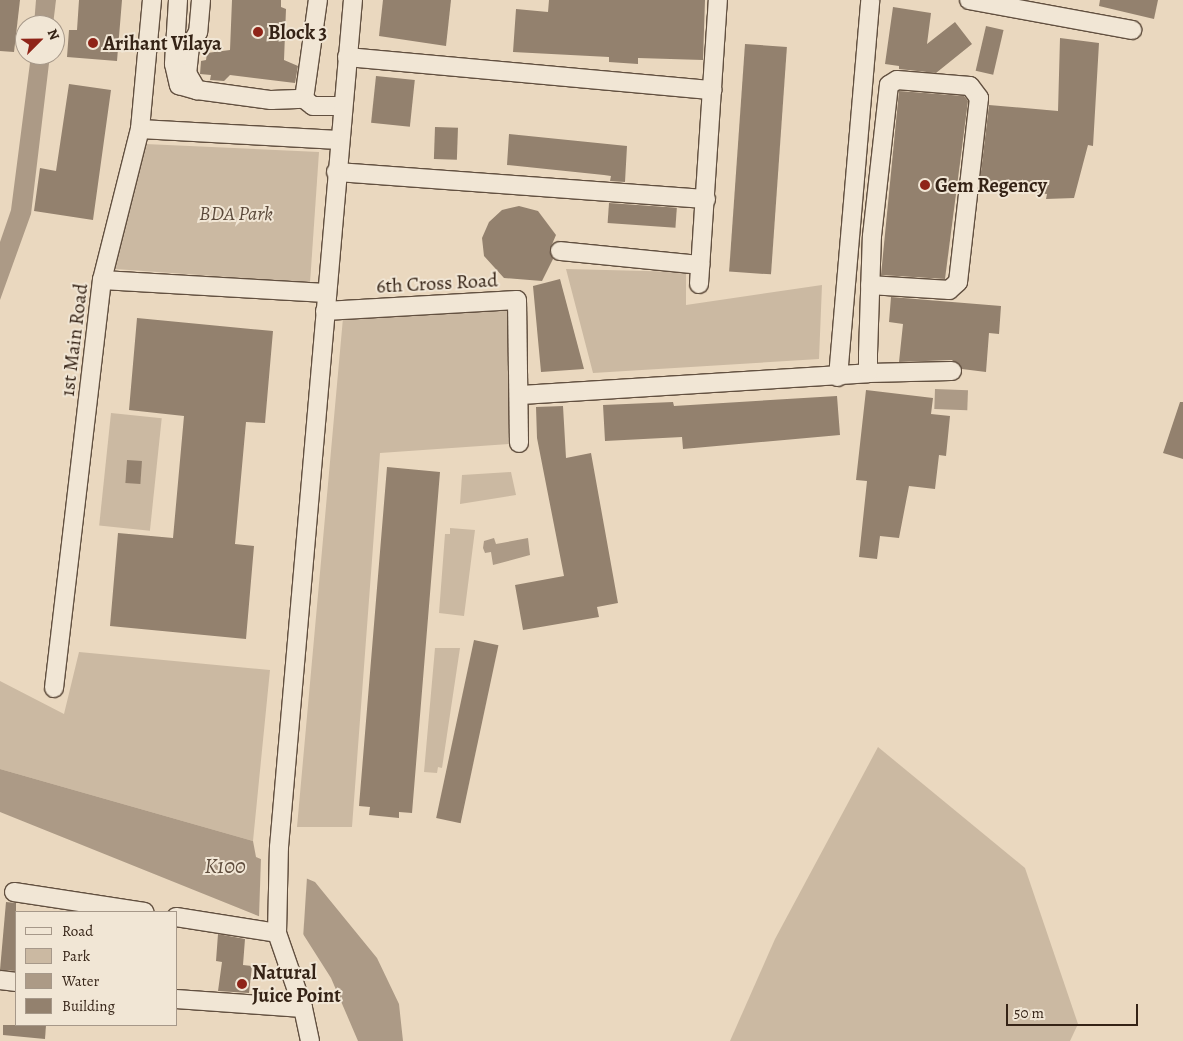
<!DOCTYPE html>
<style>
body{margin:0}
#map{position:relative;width:1183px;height:1041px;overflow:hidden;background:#ead8bf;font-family:Alegreya,serif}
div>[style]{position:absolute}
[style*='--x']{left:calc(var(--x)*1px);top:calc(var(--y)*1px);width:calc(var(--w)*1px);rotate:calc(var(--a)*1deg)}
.green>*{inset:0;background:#cbb9a2;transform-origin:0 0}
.water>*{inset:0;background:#ac9a86;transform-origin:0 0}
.pier>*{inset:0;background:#ead8bf}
.building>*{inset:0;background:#93816e;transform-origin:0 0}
.roads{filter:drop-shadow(1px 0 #625040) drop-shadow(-1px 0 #625040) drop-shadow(0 1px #625040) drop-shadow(0 -1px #625040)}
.minor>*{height:18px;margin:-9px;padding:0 9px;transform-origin:9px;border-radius:9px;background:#f1e6d5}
.dots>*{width:14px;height:14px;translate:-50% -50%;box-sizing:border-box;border:2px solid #f1e6d5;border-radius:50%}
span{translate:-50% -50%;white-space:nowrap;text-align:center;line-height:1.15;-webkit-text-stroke:4px #f1e6d5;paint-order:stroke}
.poi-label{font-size:20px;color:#352316;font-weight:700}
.left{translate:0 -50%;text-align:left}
.park-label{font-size:20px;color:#5a4839;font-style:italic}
.street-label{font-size:20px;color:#352316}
.water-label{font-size:21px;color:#5f4d3d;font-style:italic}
.legend{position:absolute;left:15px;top:911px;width:162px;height:115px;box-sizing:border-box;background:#f1e6d5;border:1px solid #a69889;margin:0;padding:6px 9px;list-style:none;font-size:15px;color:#352316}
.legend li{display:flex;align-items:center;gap:10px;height:25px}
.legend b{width:25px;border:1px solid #a69889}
.north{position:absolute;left:15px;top:15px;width:50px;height:50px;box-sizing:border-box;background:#f1e6d5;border:1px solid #a69889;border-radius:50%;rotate:67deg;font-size:14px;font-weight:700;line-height:20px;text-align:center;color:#352316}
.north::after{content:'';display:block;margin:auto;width:18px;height:22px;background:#8f2418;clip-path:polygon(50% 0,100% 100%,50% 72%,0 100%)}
.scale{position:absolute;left:1006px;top:1004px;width:132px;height:22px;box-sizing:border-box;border:2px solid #352316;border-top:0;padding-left:6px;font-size:15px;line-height:18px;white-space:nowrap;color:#352316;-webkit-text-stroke:4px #f1e6d5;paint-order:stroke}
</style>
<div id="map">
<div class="green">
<i style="clip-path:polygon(145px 144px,319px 152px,310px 283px,115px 269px)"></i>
<i style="clip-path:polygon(566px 269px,686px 272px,686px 305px,822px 285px,819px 359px,593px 373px)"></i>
<i style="clip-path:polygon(508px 309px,509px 444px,380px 453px,352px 827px,297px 827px,343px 318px)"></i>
<i style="left:111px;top:413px;width:51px;height:113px;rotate:6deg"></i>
<i style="clip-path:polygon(511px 472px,516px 495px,460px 504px,462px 475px)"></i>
<i style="clip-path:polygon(450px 528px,475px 530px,464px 616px,439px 613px,445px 534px,450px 534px)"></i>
<i style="clip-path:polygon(435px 648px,460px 648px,442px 768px,438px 767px,437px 773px,424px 772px)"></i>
<i style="clip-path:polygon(79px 652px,270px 670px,253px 841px,0 769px,0 681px,64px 714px)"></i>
<i style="clip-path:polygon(878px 747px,1025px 868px,1078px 1024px,1070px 1041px,730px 1041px,775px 939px)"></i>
</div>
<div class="water">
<i style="clip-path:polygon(36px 0,56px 0,53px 25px,34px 25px)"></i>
<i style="clip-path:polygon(31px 55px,50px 55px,31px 214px,0 300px,0 242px,11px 210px)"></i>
<i style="left:935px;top:389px;width:33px;height:20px;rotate:2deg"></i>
<i style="clip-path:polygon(494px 538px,496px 544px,528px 538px,530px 555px,493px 565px,491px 552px,485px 553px,483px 548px,484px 541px)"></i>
<i style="clip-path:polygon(0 769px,253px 841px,256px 857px,315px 882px,377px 958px,399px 1004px,403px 1041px,358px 1041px,331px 978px,303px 934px,0 812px)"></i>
</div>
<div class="pier">
<i style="clip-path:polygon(261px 857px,307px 877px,303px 939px,259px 917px)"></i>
</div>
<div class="building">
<i style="clip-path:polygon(0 0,20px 0,14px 52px,0 51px)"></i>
<i style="clip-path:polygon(79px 0,122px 0,117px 61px,67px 57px,69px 30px,77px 30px)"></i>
<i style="clip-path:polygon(232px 0,281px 0,281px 7px,286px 9px,284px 60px,298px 66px,295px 83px,230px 75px,224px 81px,210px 80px,211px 75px,200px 74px,201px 61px,206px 60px,207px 53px,230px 50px)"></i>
<i style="clip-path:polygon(383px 0,451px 0,446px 46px,379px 36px)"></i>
<i style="clip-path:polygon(549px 0,705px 0,703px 60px,638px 58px,638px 64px,609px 62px,609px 57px,513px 52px,516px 9px,548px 12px)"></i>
<i style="clip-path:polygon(1100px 0,1158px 0,1154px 19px,1099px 6px)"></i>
<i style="clip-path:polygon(893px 7px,931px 13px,927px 44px,955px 22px,972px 44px,936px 73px,899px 69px,899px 66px,885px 64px)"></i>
<i style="left:986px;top:26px;width:18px;height:46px;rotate:13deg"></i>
<i style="clip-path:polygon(1060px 38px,1099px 43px,1093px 146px,1088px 145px,1074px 198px,1046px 199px,1047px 194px,979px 188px,989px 105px,1058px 111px)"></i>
<i style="left:745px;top:44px;width:42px;height:228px;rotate:4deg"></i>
<i style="left:376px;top:76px;width:39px;height:47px;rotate:6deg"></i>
<i style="clip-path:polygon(69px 84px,111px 90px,93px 220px,34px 211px,40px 168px,56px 171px)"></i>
<i style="clip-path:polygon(899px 91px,964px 96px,968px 101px,945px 279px,881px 275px)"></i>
<i style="left:435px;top:127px;width:23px;height:32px;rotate:2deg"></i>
<i style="clip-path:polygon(509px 134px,627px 146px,625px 182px,610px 181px,611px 176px,604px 175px,507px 165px)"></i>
<i style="left:609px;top:203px;width:68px;height:20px;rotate:4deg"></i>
<i style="clip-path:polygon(519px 206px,538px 211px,556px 235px,550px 249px,553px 259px,542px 281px,504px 278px,484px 256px,482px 238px,489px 222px,502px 210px)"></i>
<i style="clip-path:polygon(560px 279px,584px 369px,541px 372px,533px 286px)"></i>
<i style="clip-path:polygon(891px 297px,1001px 306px,999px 334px,989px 333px,986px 372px,962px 369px,952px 360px,899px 362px,903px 324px,889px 322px)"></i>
<i style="clip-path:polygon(137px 318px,273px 331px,265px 423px,246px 422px,235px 544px,254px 546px,246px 639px,110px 626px,118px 533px,173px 538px,184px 416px,129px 410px)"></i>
<i style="clip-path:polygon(866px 390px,933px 398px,931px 414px,950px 416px,946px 456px,939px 455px,935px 489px,909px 486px,899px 538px,880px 536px,877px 559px,859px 557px,867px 481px,856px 480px)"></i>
<i style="clip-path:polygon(837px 396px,840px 435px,683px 449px,682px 437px,605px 441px,603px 405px,673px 402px,674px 406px)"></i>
<i style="clip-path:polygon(1180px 402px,1183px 402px,1183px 459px,1163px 453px)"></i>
<i style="clip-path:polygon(563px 406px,566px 458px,591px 453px,618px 603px,597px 607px,599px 617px,523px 630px,515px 585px,564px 576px,537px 438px,536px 407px)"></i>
<i style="left:127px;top:460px;width:15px;height:23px;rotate:4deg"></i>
<i style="clip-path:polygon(387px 467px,440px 472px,412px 813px,399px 812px,399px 818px,369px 815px,370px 807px,359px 806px)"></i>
<i style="left:474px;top:640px;width:25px;height:182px;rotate:12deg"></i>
<i style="clip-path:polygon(6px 902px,16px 903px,16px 971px,0 970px)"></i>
<i style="clip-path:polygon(218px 934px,245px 939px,243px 965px,252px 966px,249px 993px,218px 991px,222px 962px,216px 961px)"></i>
<i style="clip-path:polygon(3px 1025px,46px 1025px,45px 1039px,3px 1035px)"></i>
</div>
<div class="roads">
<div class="minor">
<i style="--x:178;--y:0;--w:64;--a:93.6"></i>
<i style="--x:174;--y:64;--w:22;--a:77"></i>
<i style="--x:179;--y:85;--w:19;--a:16"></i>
<i style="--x:201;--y:0;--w:32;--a:95"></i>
<i style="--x:198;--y:32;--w:16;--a:120"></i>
<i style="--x:190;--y:46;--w:27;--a:96"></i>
<i style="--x:187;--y:73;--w:20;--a:60"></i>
<i style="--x:197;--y:90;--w:75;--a:7.7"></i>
<i style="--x:271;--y:100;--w:33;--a:-2"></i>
<i style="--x:969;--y:0;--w:166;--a:10.4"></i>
<i style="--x:347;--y:57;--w:367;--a:5.2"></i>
<i style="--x:304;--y:99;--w:100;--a:-82"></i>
<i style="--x:304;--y:99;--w:11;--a:38"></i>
<i style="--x:313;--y:106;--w:29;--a:0"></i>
<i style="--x:140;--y:129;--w:199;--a:3.2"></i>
<i style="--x:336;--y:172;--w:371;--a:4.2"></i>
<i style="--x:560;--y:251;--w:141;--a:5.7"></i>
<i style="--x:102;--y:280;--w:224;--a:3.3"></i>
<i style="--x:699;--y:284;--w:285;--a:-86.2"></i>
<i style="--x:325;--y:311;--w:192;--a:-3.3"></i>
<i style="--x:517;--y:300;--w:143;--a:89.2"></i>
<i style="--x:868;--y:373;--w:84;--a:-1.4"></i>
<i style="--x:838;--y:377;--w:378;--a:-85.1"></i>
<i style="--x:521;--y:395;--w:348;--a:-3.6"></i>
<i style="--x:868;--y:373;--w:19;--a:-90"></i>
<i style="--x:868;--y:354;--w:118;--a:-88.1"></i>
<i style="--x:872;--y:236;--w:152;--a:-83.6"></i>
<i style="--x:889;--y:85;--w:9;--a:-32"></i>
<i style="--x:897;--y:80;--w:73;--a:4.7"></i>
<i style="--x:970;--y:86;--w:15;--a:53"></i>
<i style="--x:979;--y:98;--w:185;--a:96.5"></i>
<i style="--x:958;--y:282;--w:12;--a:138"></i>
<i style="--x:949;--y:290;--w:79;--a:-176.4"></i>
<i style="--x:54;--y:688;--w:411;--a:-83.3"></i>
<i style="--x:102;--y:280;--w:156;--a:-75.9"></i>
<i style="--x:140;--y:129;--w:130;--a:-84.7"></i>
<i style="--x:14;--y:892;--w:132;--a:8.7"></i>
<i style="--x:176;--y:917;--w:102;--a:9"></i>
<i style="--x:0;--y:980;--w:16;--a:7"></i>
<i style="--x:176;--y:999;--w:127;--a:4.1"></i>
<i style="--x:310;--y:1041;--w:34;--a:-102"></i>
<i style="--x:303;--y:1008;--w:79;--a:-109.1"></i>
<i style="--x:277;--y:933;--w:86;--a:-88.7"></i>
<i style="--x:279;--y:847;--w:850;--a:-85.01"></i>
</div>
</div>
<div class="dots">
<i style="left:258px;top:32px;background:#8f2418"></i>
<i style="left:93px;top:43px;background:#8f2418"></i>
<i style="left:925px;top:185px;background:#8f2418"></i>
<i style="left:242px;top:984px;background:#8f2418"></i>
</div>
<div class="poi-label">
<span class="left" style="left:268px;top:32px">Block 3</span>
<span class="left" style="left:103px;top:43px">Arihant Vilaya</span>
<span class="left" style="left:935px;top:185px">Gem Regency</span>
<span class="left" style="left:252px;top:984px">Natural<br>Juice Point</span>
</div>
<div class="park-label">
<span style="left:236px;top:213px">BDA Park</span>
</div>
<div class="street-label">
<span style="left:437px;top:283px;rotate:-3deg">6th Cross Road</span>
<span style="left:74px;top:340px;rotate:-83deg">1st Main Road</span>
</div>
<div class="water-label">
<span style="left:225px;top:866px">K100</span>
</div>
<ul class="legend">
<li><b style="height:6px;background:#f1e6d5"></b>Road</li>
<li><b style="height:14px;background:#cbb9a2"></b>Park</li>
<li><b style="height:14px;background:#ac9a86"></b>Water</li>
<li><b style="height:14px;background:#93816e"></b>Building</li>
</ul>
<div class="north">N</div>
<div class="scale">50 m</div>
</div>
